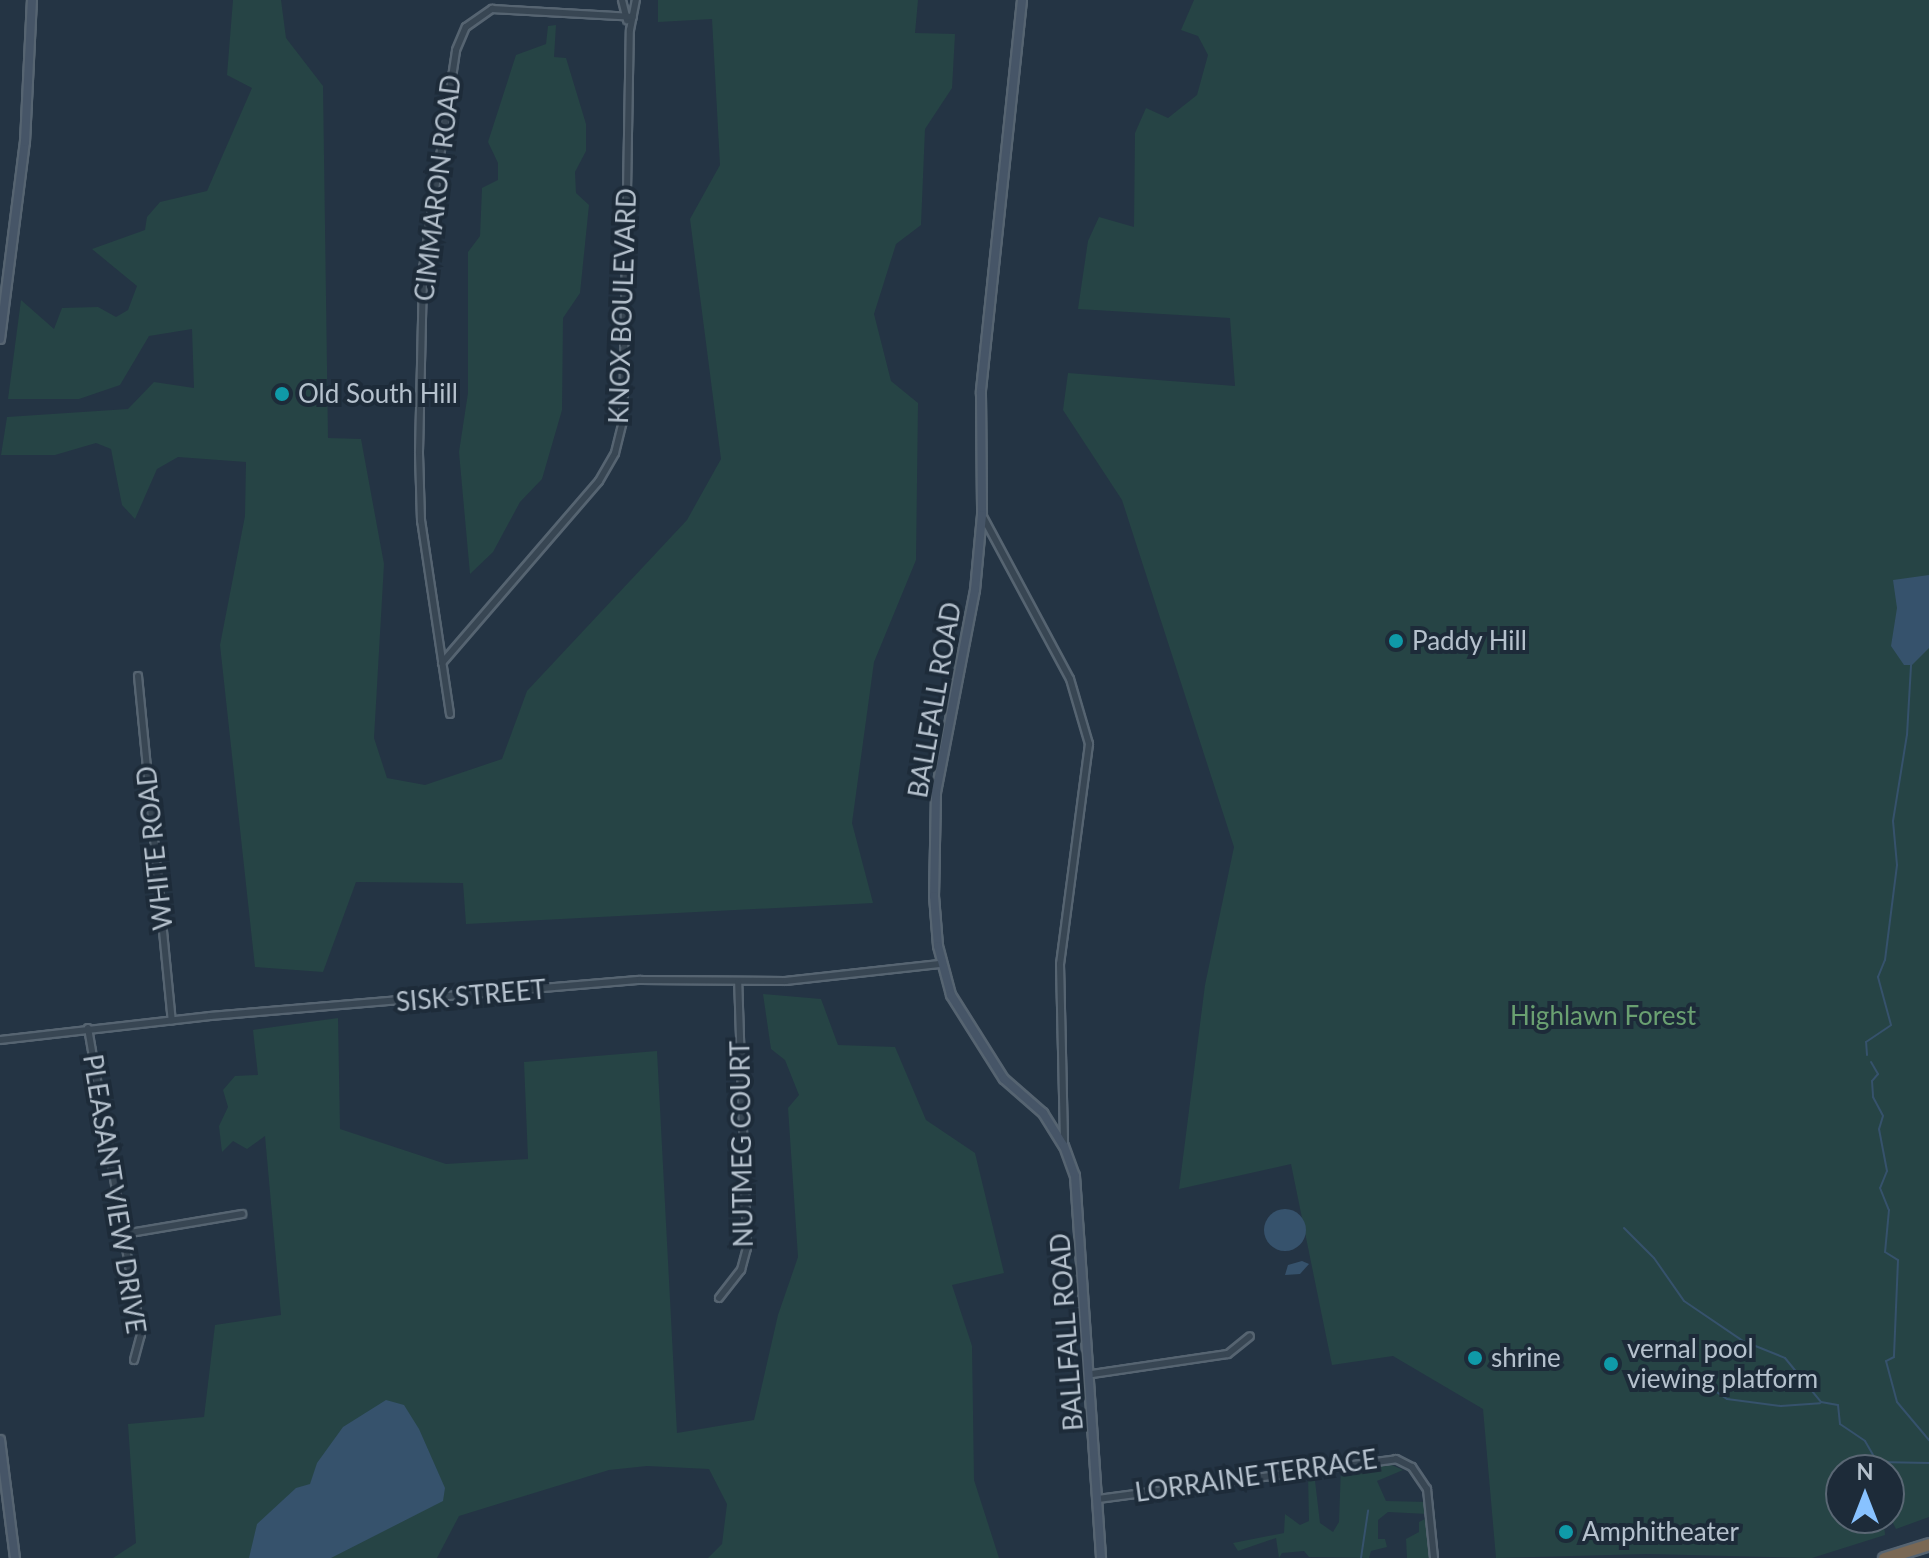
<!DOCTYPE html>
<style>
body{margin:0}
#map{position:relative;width:1929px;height:1558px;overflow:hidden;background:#243444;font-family:Lato,sans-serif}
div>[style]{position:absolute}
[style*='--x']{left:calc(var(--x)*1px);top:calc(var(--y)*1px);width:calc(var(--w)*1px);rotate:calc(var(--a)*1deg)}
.green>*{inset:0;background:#264445}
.water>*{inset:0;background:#36526c}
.round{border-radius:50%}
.stream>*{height:2px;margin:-1px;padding:0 1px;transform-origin:1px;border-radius:1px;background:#36526c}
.roads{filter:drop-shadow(2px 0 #566471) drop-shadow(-2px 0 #566471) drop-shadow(0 2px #566471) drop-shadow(0 -2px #566471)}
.street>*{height:6px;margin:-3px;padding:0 3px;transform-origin:3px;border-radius:3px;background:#384653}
.secondary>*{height:8px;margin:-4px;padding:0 4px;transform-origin:4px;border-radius:4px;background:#465567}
.highway>*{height:11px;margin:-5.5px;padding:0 5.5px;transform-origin:5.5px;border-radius:5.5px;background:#7a6854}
.dots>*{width:22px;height:22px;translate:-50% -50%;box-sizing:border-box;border:4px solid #1d2b39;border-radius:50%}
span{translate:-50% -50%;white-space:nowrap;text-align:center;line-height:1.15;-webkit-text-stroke:8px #1d2b39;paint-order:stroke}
.street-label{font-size:26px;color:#b5c1cd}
.poi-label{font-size:26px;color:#b5c1cd}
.left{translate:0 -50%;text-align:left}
.park-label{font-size:26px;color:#6aa071}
.north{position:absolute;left:1825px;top:1454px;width:80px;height:80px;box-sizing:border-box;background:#1d2b39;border:2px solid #5a6774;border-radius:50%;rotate:0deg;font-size:22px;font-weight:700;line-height:32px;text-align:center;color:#b5c1cd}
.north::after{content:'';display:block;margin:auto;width:28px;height:36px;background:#88c2ff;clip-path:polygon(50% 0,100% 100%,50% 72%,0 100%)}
</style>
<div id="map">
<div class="green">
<i style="clip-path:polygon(233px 0,281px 0,286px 38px,323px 86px,328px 438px,361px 439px,384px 564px,374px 738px,387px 778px,425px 785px,502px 759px,527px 691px,687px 520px,721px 459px,690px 219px,720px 165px,712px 19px,658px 22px,658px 0,918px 0,915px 33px,955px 34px,952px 88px,925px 129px,921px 225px,896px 244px,874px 314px,891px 381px,918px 403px,916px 560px,874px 662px,852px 823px,873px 903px,466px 924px,463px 883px,356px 882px,323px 972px,255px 967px,220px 645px,245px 516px,246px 462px,178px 457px,157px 469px,135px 519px,122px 505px,111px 449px,96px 443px,55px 455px,1px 455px,7px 417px,128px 409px,154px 382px,194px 388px,192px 329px,149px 336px,120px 385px,79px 399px,8px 399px,21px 300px,54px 329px,62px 308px,98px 307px,116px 317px,128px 310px,137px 286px,92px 249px,145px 230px,147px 217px,160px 202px,207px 191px,252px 88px,227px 75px)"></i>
<i style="clip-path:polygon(evenodd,1194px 0,1929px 0,1929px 1517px,1896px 1529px,1892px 1521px,1884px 1523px,1885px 1535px,1812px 1558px,1648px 1554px,1496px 1558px,1483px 1409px,1393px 1356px,1332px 1365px,1291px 1164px,1179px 1189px,1205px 985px,1234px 847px,1122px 500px,1063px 410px,1068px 373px,1235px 386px,1230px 318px,1078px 309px,1088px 241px,1099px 217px,1134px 227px,1135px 133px,1146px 108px,1168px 118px,1197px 95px,1208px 55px,1198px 36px,1181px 30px,1194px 0,1841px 1470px,1889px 1470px,1889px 1518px,1841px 1518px,1841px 1470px)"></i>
<i style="clip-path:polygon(556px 25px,554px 57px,566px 58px,586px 124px,586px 151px,575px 172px,576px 193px,589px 205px,580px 293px,563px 318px,562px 410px,542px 479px,520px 502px,493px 552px,470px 574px,459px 452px,468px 393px,468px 252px,480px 236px,482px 188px,498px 180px,498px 163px,488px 142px,516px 55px,546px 44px,548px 26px)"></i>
<i style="clip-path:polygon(763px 994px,821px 999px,838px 1045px,895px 1047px,926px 1120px,975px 1153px,1004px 1273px,952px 1285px,972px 1346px,974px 1480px,999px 1558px,708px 1558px,722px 1544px,727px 1504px,709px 1469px,647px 1466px,609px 1470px,459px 1516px,437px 1558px,113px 1558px,136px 1543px,128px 1424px,204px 1417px,215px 1325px,281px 1315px,265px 1136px,247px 1149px,233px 1141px,222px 1152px,219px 1126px,228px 1107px,223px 1090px,235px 1076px,258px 1075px,253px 1030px,338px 1018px,340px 1129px,446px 1164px,528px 1159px,524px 1062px,657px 1051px,677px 1433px,754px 1420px,778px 1315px,798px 1257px,788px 1108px,799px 1095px,785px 1060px,771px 1049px)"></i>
<i style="clip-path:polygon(1383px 1461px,1403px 1470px,1377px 1481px,1386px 1501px,1427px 1502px,1428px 1514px,1388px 1512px,1378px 1520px,1378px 1539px,1385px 1539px,1387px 1547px,1371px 1551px,1369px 1558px,1309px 1557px,1304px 1551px,1282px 1553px,1279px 1558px,1276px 1538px,1238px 1551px,1233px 1543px,1284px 1533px,1285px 1514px,1300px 1525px,1309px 1521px,1308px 1474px,1314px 1472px,1320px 1523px,1333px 1532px,1339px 1522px,1341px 1466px)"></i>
<i style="clip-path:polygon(1429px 1517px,1432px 1558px,1407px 1558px,1406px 1539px,1419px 1532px,1419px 1522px)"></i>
</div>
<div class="water">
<i style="clip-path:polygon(1929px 575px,1929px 648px,1912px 665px,1904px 665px,1891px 646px,1897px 608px,1893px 580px)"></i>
<i class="round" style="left:1264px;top:1209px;width:42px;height:42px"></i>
<i style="clip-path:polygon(1302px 1261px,1309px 1264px,1300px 1274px,1285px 1275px,1288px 1265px)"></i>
<i style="clip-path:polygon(386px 1400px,404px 1405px,419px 1429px,445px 1488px,443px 1501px,331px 1558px,249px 1558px,257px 1524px,296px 1488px,310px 1484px,317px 1463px,343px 1427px)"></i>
</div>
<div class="stream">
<i style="--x:1867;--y:1055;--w:13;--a:-94"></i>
<i style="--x:1866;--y:1042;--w:30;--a:-34"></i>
<i style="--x:1891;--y:1025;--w:50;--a:-105.2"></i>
<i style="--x:1878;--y:977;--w:18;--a:-68"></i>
<i style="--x:1885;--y:960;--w:96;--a:-82.8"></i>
<i style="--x:1897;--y:865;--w:44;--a:-95.2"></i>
<i style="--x:1893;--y:821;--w:87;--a:-80.8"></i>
<i style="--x:1907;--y:735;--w:70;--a:-86.7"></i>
<i style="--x:1871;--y:1062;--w:14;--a:60"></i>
<i style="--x:1878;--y:1074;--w:9;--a:131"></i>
<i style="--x:1872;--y:1081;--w:16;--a:86"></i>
<i style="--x:1873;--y:1097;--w:21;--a:62"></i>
<i style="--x:1883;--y:1116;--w:14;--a:107"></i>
<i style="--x:1879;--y:1129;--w:43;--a:79.2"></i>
<i style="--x:1887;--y:1171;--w:18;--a:112"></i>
<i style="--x:1880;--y:1188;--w:24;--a:68"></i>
<i style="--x:1889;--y:1210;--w:42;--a:95.4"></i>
<i style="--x:1885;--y:1252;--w:15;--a:32"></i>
<i style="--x:1898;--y:1260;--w:97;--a:92.4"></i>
<i style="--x:1894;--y:1357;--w:9;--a:153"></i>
<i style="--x:1886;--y:1361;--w:42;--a:75"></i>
<i style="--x:1897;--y:1402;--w:50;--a:49.9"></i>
<i style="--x:1624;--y:1228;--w:42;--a:45"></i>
<i style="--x:1654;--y:1258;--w:52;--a:55.1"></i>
<i style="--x:1684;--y:1301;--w:71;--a:34.1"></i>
<i style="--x:1743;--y:1341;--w:45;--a:22"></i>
<i style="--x:1785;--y:1358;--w:57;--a:50.7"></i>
<i style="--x:1821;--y:1402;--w:17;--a:10"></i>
<i style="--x:1838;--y:1405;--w:19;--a:84"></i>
<i style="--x:1840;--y:1424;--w:30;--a:34"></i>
<i style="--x:1865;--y:1441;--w:24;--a:60"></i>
<i style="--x:1877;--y:1462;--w:52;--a:1.1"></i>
<i style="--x:1687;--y:1372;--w:48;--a:34"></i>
<i style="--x:1727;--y:1399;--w:54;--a:7.4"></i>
<i style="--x:1781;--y:1406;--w:39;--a:-4"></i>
<i style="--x:1361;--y:1558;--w:48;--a:-81.5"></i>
</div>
<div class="roads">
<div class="street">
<i style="--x:622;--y:0;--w:21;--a:76"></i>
<i style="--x:982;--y:515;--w:186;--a:61.8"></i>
<i style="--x:1070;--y:679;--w:68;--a:73.7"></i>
<i style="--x:1089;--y:744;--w:222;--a:97.5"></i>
<i style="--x:1060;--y:964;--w:180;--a:88.7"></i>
<i style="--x:442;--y:663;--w:240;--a:-49.2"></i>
<i style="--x:599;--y:481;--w:32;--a:-60"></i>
<i style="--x:615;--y:453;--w:33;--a:-76"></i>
<i style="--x:623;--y:421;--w:391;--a:-89"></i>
<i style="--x:630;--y:30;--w:31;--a:-79"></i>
<i style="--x:138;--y:676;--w:346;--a:84.4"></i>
<i style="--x:450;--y:714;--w:195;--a:-98.5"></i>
<i style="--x:421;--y:521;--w:69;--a:-91.7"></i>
<i style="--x:419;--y:452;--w:183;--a:-88.7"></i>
<i style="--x:423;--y:269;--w:221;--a:-81.4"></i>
<i style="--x:456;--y:50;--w:25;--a:-67"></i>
<i style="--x:466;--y:27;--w:32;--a:-35"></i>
<i style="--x:492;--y:9;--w:141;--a:3.2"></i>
<i style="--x:88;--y:1028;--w:311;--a:80.2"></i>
<i style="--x:141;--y:1334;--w:27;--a:105"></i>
<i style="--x:0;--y:1040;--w:211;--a:-6.5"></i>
<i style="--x:210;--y:1016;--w:432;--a:-4.8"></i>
<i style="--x:640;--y:980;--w:146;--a:0.4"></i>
<i style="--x:786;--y:981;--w:156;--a:-6.3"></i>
<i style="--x:124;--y:1234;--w:120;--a:-9.6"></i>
<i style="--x:719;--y:1298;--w:36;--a:-52"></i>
<i style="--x:741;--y:1270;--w:23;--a:-75"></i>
<i style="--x:747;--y:1248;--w:266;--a:-91.9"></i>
<i style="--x:1092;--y:1374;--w:137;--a:-8.4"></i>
<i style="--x:1228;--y:1354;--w:28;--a:-39"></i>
<i style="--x:1098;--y:1499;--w:301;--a:-7.6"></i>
<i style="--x:1396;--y:1459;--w:18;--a:27"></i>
<i style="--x:1412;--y:1467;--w:27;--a:56"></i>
<i style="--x:1427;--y:1489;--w:69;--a:84.2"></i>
</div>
<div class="secondary">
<i style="--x:1022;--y:0;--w:395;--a:96"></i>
<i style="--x:981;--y:393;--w:122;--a:89.5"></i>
<i style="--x:982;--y:515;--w:75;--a:95.3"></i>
<i style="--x:975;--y:590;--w:207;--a:100.9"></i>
<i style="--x:936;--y:793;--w:103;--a:91.1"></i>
<i style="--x:934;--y:896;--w:50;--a:85.4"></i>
<i style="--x:938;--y:946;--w:51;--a:75.1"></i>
<i style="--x:951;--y:995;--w:99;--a:57.8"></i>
<i style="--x:1004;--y:1079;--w:52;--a:41.1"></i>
<i style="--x:1043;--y:1113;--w:39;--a:58"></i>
<i style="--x:1064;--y:1146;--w:32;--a:70"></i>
<i style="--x:1075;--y:1176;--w:383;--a:86.1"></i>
<i style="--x:0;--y:339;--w:199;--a:-82.8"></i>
<i style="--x:25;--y:142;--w:142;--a:-87.2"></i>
<i style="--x:0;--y:1440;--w:119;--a:82.8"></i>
</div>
<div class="highway">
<i style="--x:1884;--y:1558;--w:47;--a:-17.3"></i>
</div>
</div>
<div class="dots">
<i style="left:282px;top:394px;background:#0f9aa8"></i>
<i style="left:1396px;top:641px;background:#0f9aa8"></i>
<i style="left:1475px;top:1358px;background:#0f9aa8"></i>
<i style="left:1611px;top:1364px;background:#0f9aa8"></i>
<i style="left:1566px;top:1532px;background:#0f9aa8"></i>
</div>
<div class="street-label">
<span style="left:438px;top:188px;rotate:-83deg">CIMMARON ROAD</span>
<span style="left:623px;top:306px;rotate:-88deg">KNOX BOULEVARD</span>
<span style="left:935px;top:700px;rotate:-80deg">BALLFALL ROAD</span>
<span style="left:155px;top:848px;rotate:-96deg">WHITE ROAD</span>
<span style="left:471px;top:996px;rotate:-5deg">SISK STREET</span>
<span style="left:742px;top:1144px;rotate:-91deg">NUTMEG COURT</span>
<span style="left:114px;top:1194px;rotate:81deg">PLEASANT VIEW DRIVE</span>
<span style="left:1067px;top:1332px;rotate:-94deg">BALLFALL ROAD</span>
<span style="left:1256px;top:1476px;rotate:-8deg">LORRAINE TERRACE</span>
</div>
<div class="poi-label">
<span class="left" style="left:298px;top:394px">Old South Hill</span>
<span class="left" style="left:1412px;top:641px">Paddy Hill</span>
<span class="left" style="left:1627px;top:1364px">vernal pool<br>viewing platform</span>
<span class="left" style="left:1491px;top:1358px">shrine</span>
<span class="left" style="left:1582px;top:1532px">Amphitheater</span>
</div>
<div class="park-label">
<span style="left:1603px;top:1016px">Highlawn Forest</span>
</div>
<div class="north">N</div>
</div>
